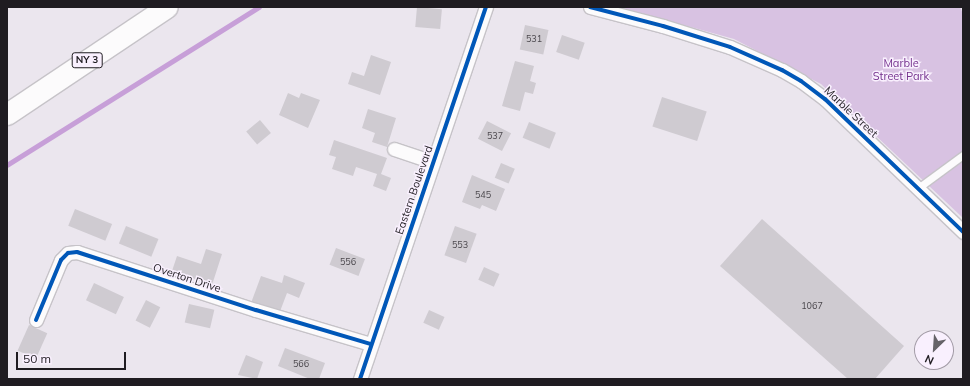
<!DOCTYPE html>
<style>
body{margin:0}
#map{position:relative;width:970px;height:386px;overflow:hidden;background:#ebe6ee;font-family:Mulish,sans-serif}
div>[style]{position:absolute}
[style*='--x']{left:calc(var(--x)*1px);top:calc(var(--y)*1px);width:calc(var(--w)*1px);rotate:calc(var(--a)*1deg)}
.green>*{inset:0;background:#d8c2e2}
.stream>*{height:4.5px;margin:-2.25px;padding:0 2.25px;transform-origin:2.25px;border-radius:2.25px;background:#c79fd8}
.building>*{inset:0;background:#cfcbd1;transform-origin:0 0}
.roads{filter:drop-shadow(1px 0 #c6c3c8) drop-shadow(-1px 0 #c6c3c8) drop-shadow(0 1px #c6c3c8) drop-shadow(0 -1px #c6c3c8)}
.service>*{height:7px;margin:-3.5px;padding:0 3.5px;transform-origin:3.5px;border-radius:3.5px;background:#fcfbfc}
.minor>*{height:13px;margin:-6.5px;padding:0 6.5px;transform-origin:6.5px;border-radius:6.5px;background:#fcfbfc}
.primary>*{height:21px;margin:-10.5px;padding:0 10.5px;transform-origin:10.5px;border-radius:10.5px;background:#fcfbfc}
.cycleway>*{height:4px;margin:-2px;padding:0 2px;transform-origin:2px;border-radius:2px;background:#0057b8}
span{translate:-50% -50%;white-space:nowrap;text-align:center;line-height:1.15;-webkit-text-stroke:3px #f9f0fe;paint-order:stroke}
.number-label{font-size:9px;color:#4b484d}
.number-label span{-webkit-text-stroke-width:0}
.shield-label span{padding:1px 3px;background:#f9f0fe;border:1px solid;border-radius:3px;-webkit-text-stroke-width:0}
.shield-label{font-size:10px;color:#1f1c21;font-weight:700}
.park-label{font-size:11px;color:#732f8c}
.street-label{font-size:11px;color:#1f1c21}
.frame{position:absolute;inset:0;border:8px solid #1f1c21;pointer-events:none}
.north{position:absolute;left:914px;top:330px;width:40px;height:40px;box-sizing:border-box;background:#f9f0fe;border:1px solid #a29ba6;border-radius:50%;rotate:205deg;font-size:11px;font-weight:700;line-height:16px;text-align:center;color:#1f1c21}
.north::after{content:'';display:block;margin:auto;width:14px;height:18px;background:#666369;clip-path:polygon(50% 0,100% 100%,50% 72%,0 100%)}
.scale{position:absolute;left:16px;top:352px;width:110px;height:18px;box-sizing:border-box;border:2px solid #1f1c21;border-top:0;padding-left:5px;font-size:12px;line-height:14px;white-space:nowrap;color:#1f1c21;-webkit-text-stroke:3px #f9f0fe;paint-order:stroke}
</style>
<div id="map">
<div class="green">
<i style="clip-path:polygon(619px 7px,960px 7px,963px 14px,963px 218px,821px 84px,734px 39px)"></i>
</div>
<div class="stream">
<i style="--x:7;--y:165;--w:297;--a:-32.1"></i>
</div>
<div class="building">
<i style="left:417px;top:7px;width:25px;height:20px;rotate:5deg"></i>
<i style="left:525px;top:25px;width:24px;height:25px;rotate:12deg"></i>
<i style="left:562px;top:35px;width:24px;height:18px;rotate:19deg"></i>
<i style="clip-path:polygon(371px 55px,391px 62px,380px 95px,348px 84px,352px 72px,364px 76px)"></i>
<i style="clip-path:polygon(515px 61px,534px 66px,530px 81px,536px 83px,533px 94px,525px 92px,520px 111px,502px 106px)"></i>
<i style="clip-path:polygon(288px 93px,299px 98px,301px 93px,320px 100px,308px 128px,279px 115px)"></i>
<i style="left:662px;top:97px;width:47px;height:31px;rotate:18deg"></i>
<i style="clip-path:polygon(368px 109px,396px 118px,387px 147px,372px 142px,375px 133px,362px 128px)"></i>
<i style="left:260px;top:120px;width:17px;height:18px;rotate:50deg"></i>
<i style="left:487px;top:121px;width:27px;height:20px;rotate:27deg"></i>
<i style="left:529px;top:122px;width:29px;height:17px;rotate:22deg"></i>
<i style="clip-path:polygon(334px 140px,387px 158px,381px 174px,391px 178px,386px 191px,373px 186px,377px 174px,356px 167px,353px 176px,332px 169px,336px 157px,329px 155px)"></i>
<i style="left:501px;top:163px;width:15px;height:16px;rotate:23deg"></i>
<i style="clip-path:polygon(472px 175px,505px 189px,496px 211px,482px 205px,480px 209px,462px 202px)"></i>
<i style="left:75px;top:209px;width:40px;height:18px;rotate:22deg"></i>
<i style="clip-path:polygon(762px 219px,904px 346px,875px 379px,848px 379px,720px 266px)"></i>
<i style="left:126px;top:226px;width:35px;height:19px;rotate:22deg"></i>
<i style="left:455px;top:226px;width:23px;height:31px;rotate:20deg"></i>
<i style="left:336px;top:248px;width:31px;height:18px;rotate:21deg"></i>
<i style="clip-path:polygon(206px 249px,222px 254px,212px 285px,172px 271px,177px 256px,201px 264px)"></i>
<i style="left:484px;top:267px;width:17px;height:14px;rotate:24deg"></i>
<i style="clip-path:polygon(284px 275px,305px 283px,299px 298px,287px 293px,279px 314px,251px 303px,261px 276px,282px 283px)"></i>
<i style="left:94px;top:283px;width:33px;height:19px;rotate:25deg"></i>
<i style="left:146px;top:300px;width:16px;height:23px;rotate:27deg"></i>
<i style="left:189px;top:304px;width:26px;height:19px;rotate:13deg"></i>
<i style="left:429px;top:310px;width:17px;height:14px;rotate:24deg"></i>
<i style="left:29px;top:325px;width:20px;height:28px;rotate:24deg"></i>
<i style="clip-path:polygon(285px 348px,325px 363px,319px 379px,310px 379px,278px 366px)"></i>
<i style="clip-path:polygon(246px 355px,263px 362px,257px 379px,238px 375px)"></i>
</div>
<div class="roads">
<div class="service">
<i style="--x:918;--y:188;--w:56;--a:-36.3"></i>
</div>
<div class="minor">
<i style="--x:590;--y:7;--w:75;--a:14.6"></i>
<i style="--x:663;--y:26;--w:70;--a:17.4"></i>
<i style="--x:730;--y:47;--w:57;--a:23.9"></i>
<i style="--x:782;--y:70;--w:22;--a:30"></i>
<i style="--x:801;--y:81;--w:30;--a:37"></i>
<i style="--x:825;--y:99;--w:192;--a:43.9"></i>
<i style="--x:394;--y:149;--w:41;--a:18.4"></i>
<i style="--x:36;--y:320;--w:65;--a:-67.4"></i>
<i style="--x:61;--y:260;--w:10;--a:-45"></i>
<i style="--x:68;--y:253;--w:9;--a:-6"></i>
<i style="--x:77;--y:252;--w:188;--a:18"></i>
<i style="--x:256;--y:310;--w:120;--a:16.5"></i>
<i style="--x:360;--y:379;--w:393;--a:-71.3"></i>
</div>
<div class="primary">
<i style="--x:7;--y:114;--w:192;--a:-33.8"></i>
</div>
</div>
<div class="cycleway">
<i style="--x:590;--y:7;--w:75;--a:14.6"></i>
<i style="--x:663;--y:26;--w:70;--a:17.4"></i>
<i style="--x:730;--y:47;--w:57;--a:23.9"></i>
<i style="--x:782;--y:70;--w:22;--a:30"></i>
<i style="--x:801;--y:81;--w:30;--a:37"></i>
<i style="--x:825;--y:99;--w:192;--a:43.9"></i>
<i style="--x:36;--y:320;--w:65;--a:-67.4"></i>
<i style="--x:61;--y:260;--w:10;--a:-45"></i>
<i style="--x:68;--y:253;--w:9;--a:-6"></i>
<i style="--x:77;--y:252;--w:188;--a:18"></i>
<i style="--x:256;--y:310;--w:120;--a:16.5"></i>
<i style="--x:360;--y:379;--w:393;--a:-71.3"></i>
</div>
<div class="number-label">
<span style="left:534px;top:39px">531</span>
<span style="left:495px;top:136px">537</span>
<span style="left:483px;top:195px">545</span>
<span style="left:460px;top:245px">553</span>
<span style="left:348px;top:262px">556</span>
<span style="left:812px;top:306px">1067</span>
<span style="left:301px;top:364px">566</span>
</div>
<div class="shield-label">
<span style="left:87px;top:60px">NY 3</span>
</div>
<div class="park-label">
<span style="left:901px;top:70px">Marble<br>Street Park</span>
</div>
<div class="street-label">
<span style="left:851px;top:112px;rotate:43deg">Marble Street</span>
<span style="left:414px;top:190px;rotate:-71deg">Eastern Boulevard</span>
<span style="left:187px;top:278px;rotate:18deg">Overton Drive</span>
</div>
<div class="frame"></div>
<div class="north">N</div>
<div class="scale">50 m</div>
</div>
